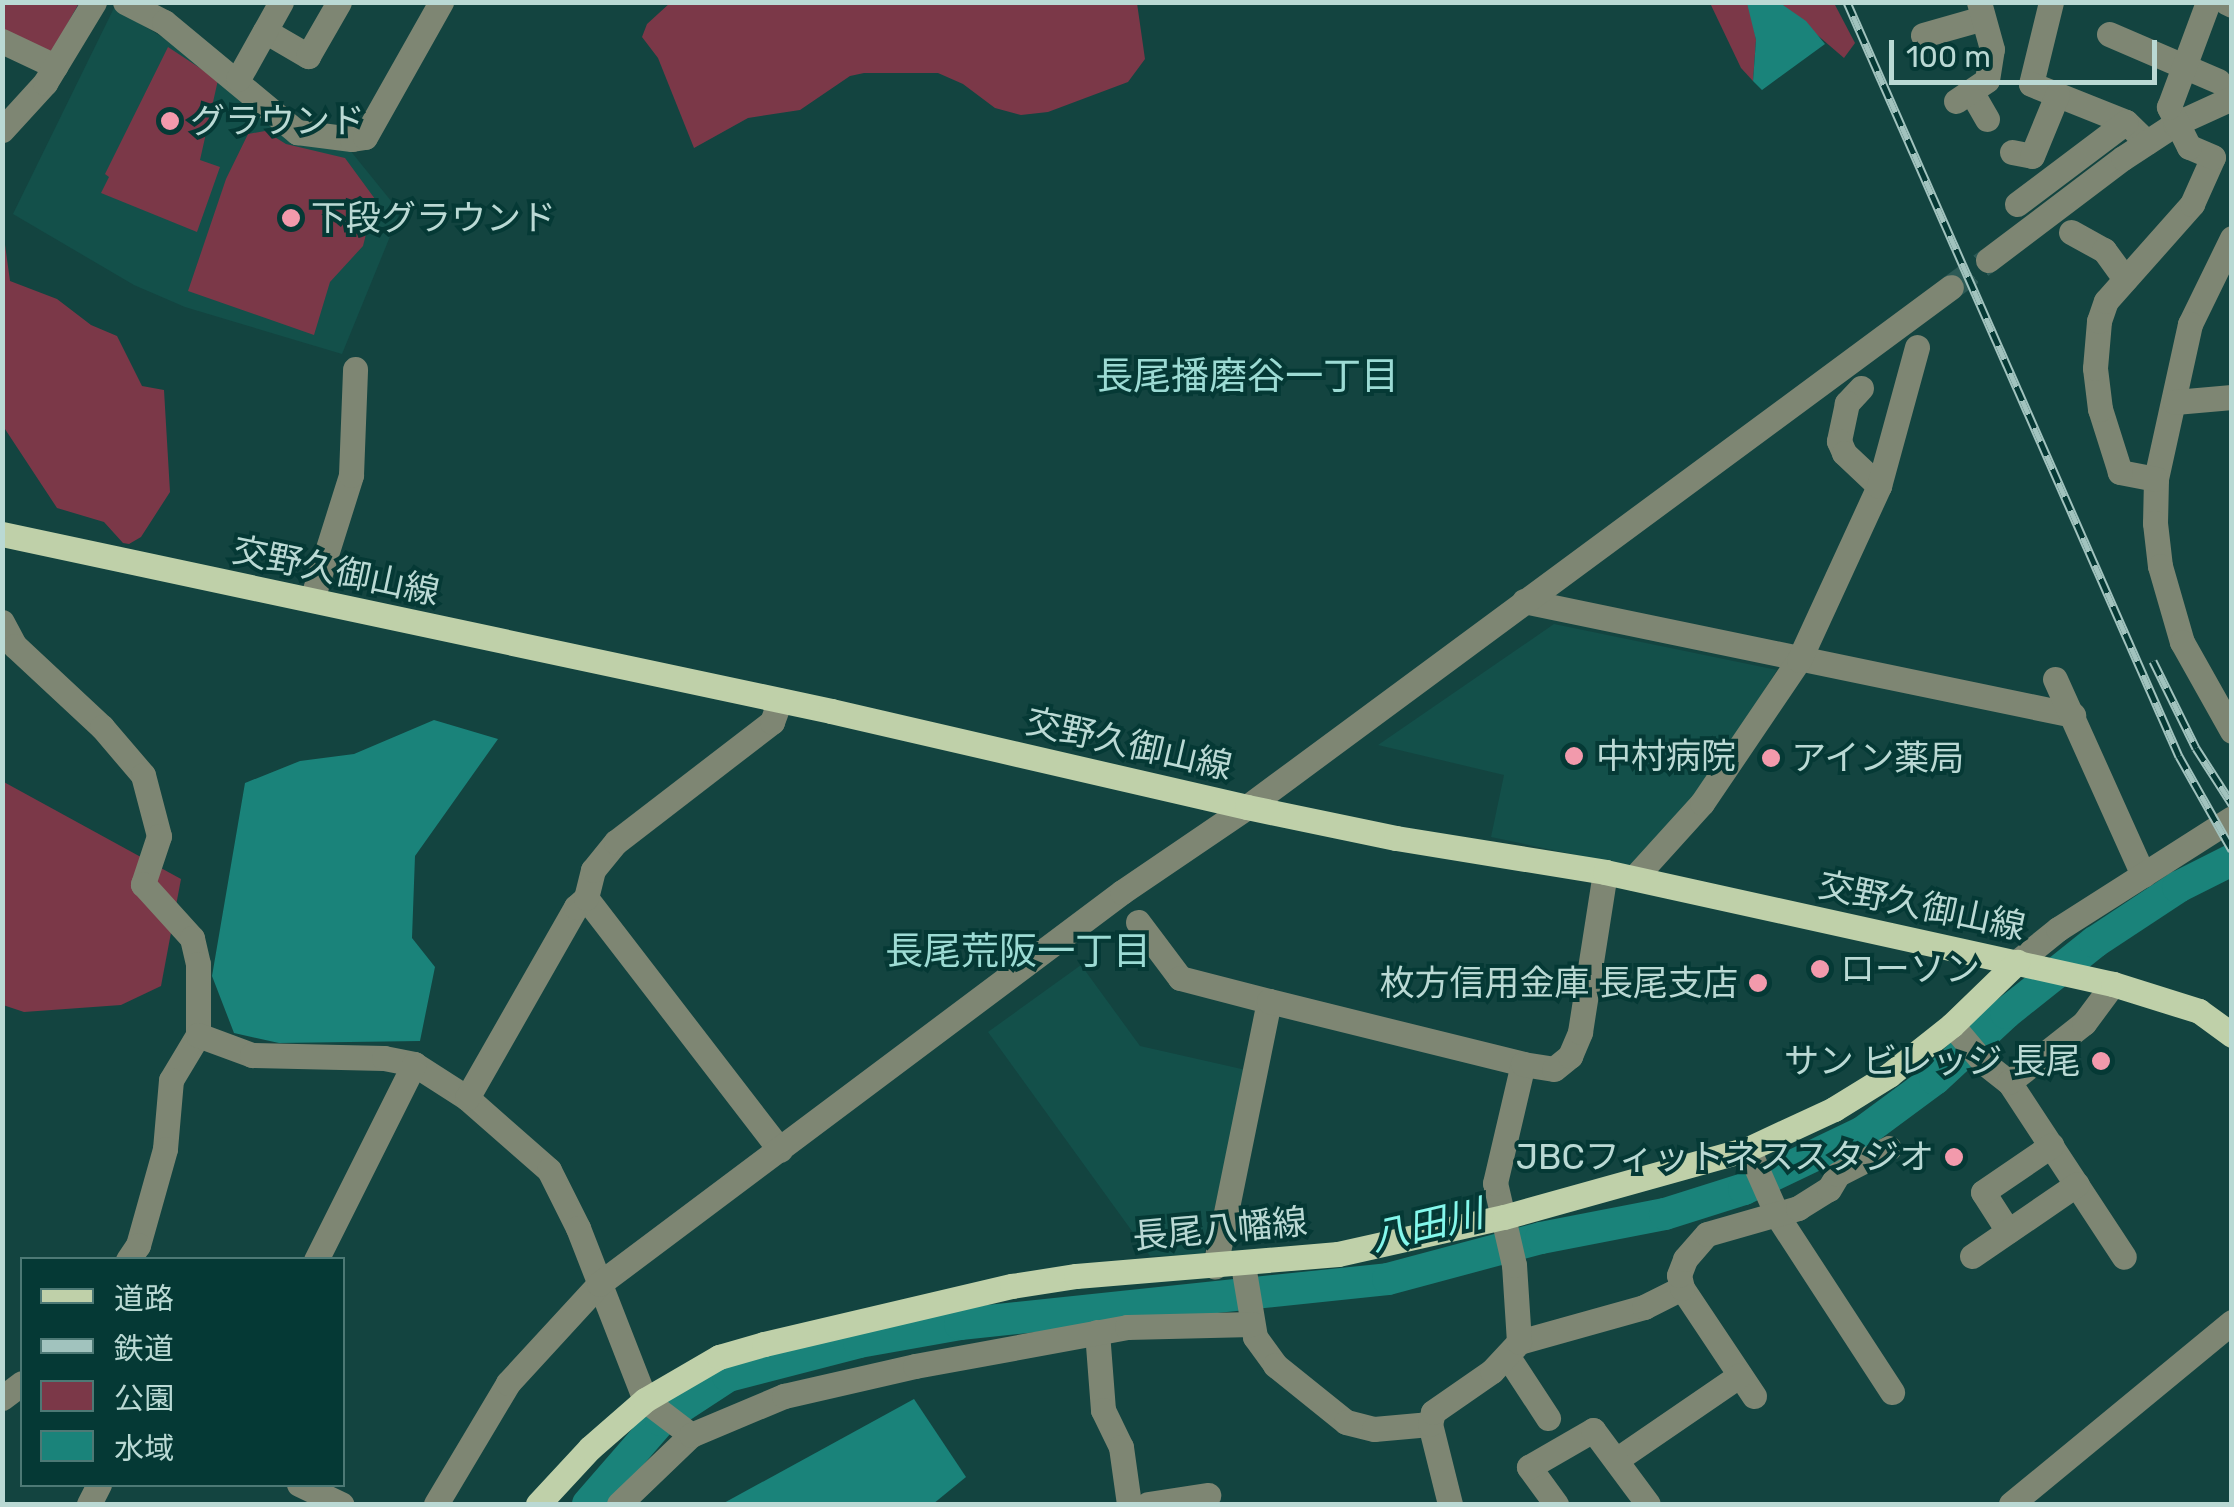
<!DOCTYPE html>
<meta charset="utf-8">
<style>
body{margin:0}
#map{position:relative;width:2234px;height:1507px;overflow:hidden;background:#134440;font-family:Rubik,"Noto Sans JP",sans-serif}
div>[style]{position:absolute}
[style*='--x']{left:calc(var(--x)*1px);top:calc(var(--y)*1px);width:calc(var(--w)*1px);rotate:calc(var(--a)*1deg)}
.built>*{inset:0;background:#13504a}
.green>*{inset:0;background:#7b3848}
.water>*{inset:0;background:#1a837a}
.river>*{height:32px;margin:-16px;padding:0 16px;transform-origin:16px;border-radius:16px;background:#1a837a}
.minor-tunnel>*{height:25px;margin-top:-12.5px;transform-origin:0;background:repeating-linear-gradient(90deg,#2c5a56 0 25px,transparent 0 37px)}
.minor>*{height:25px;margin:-12.5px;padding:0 12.5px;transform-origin:12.5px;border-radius:12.5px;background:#7e8673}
.major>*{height:25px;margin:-12.5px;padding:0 12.5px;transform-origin:12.5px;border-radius:12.5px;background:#bfd0a9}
.rail>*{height:9px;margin-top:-4.5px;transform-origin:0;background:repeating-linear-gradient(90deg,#053935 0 15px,#a1c3be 0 30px);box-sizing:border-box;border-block:2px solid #a1c3be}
.dots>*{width:28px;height:28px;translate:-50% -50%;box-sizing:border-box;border:5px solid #053935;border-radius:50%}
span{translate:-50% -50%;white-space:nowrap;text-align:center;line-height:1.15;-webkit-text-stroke:8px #053935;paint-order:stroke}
.poi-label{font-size:35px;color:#bad9d4}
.left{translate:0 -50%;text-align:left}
.right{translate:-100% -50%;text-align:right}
.street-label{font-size:35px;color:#bad9d4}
.neighbourhood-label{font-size:38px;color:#9cdbd4}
.water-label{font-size:38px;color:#84f8ec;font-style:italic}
.frame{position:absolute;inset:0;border:5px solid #bad9d4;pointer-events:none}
.legend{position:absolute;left:20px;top:1257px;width:325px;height:230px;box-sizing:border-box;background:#053935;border:2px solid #4d7975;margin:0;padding:12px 18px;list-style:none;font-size:30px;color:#bad9d4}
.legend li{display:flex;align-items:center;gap:20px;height:50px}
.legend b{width:50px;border:2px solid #4d7975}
.scale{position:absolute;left:1889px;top:40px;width:268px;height:45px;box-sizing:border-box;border:5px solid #bad9d4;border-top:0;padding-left:12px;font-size:30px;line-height:35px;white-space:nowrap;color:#bad9d4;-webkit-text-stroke:8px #053935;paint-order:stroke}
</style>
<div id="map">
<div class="built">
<i style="clip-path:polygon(114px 8px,349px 149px,400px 212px,342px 354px,185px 307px,134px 285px,13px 214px)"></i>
<i style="clip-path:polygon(1554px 624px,1777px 670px,1694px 802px,1629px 866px,1491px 837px,1504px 775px,1378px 745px)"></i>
<i style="clip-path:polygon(1081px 965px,1140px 1046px,1246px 1070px,1204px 1255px,1150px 1256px,988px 1032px)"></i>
</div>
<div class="green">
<i style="clip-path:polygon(2px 3px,79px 3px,49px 57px,3px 33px)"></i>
<i style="clip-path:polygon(1137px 3px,1145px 59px,1128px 82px,1048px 112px,1021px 115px,995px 108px,963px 84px,938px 73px,864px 73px,850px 76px,800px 110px,748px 118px,694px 148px,658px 58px,642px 37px,647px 24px,670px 3px)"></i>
<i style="clip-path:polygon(1710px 3px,1747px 3px,1750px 7px,1756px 40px,1753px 81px,1741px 68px)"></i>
<i style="clip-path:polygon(1780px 3px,1834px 3px,1855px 43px,1844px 58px)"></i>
<i style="clip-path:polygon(168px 47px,218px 80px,200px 160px,220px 167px,197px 232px,101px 193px,109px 177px,105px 174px)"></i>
<i style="clip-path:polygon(265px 131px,286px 144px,345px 158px,375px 199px,363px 246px,330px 282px,314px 335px,188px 291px,226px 179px,248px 134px)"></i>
<i style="clip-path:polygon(3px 230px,10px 281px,57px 299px,91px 325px,117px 336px,142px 386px,164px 390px,170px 492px,141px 537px,129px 544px,123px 543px,104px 522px,57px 508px,3px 426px)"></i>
<i style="clip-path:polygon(2px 781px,181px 879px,161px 986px,121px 1005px,24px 1012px,3px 1005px)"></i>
</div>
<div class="water">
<i style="clip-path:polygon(1747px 3px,1780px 3px,1806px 21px,1825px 44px,1762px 90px,1753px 81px,1756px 40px)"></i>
<i style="clip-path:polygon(434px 720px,498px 739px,415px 856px,412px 938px,435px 967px,420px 1041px,279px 1043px,234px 1033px,212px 976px,245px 783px,300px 761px,354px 754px)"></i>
<i style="clip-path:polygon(914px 1399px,966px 1477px,933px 1504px,722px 1504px)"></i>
</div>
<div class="river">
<i style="--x:588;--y:1504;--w:111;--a:-49"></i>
<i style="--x:661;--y:1420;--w:80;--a:-33.3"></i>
<i style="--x:728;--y:1376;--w:135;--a:-14.5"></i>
<i style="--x:859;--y:1342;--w:103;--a:-10.1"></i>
<i style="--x:960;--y:1324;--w:430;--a:-6"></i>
<i style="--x:1388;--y:1279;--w:158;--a:-15"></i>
<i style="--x:1541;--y:1238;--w:126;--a:-11"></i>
<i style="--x:1665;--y:1214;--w:83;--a:-17.6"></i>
<i style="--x:1744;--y:1189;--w:132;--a:-25.6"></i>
<i style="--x:1863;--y:1132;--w:89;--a:-36.4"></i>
<i style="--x:1935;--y:1079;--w:97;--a:-42.9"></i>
<i style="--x:2006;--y:1013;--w:114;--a:-38.6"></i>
<i style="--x:2095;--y:942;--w:100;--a:-33.5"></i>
<i style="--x:2178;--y:887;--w:60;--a:-26.6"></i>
</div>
<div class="minor-tunnel">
<i style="--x:1951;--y:287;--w:46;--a:-36.1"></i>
</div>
<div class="minor">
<i style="--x:125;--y:2;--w:44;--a:27.1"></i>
<i style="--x:164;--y:22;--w:173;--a:39.6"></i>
<i style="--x:297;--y:132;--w:55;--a:7.3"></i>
<i style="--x:352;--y:139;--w:13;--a:-9"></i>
<i style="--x:365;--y:137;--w:155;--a:-60.6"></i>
<i style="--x:2051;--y:2;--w:84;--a:103.7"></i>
<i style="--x:2031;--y:84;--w:102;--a:21.8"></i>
<i style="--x:2126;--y:122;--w:29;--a:44"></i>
<i style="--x:2226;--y:2;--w:7;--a:27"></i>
<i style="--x:265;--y:31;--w:50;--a:30.2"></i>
<i style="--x:308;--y:56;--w:62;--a:-60.1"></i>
<i style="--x:2109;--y:34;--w:119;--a:23.3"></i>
<i style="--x:1923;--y:35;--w:62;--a:-15.8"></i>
<i style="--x:2;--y:41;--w:59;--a:25.3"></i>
<i style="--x:238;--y:79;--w:88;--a:-60.8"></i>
<i style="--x:1972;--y:93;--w:30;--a:60"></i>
<i style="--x:1956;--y:101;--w:37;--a:-34"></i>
<i style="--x:1987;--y:80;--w:31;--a:-81"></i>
<i style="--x:1992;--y:49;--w:49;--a:-105.5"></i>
<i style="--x:2;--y:130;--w:64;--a:-47.5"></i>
<i style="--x:45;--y:83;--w:95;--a:-58.8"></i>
<i style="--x:2012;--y:152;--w:20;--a:11"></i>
<i style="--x:2032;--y:156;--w:66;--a:-67.7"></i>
<i style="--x:2017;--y:204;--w:136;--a:-37"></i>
<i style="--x:2071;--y:232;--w:38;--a:29"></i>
<i style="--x:2104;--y:250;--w:36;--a:54"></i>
<i style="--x:2232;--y:238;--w:96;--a:116"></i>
<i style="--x:2190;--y:324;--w:159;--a:102.4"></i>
<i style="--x:2156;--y:479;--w:44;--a:91.3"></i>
<i style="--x:2155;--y:523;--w:43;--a:83.4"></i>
<i style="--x:2160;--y:566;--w:79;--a:73.9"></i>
<i style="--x:2182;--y:642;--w:102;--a:60.7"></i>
<i style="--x:1988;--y:260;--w:169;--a:-37.1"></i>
<i style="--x:2123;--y:158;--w:62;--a:-33.2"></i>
<i style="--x:2175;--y:124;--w:63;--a:-24.5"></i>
<i style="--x:1861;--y:388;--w:21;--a:133"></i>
<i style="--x:1847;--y:403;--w:39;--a:102"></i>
<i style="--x:1839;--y:441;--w:13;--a:67"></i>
<i style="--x:1844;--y:453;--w:48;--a:43.3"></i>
<i style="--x:2175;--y:402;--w:57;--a:-5"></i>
<i style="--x:2156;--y:479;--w:37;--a:-169"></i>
<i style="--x:2120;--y:472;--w:66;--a:-107.6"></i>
<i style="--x:2100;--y:409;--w:41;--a:-97"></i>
<i style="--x:2095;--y:368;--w:47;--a:-85.1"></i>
<i style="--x:2099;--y:321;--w:21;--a:-71"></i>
<i style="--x:2106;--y:301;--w:130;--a:-48.4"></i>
<i style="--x:2192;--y:204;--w:51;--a:-65.9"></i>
<i style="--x:2213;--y:157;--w:26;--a:-157"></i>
<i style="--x:2189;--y:147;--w:45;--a:-116.6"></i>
<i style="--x:2169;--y:107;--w:112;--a:-69.6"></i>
<i style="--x:312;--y:599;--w:130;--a:-72.5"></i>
<i style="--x:351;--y:475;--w:106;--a:-87.8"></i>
<i style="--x:1524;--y:601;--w:561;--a:11.73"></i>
<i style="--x:2;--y:622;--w:27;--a:62"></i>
<i style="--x:15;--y:646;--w:119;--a:43"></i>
<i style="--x:102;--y:727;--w:63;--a:49.5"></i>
<i style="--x:143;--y:775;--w:63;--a:75.3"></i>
<i style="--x:159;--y:836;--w:51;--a:108.4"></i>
<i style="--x:143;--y:884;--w:73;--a:47.8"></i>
<i style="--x:192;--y:938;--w:27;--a:77"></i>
<i style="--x:198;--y:964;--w:71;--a:90"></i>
<i style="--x:198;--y:1035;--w:52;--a:121"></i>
<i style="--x:171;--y:1080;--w:69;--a:95"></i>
<i style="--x:165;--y:1149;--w:100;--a:105.7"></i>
<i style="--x:138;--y:1245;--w:18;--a:124"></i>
<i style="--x:2055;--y:679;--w:215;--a:65.8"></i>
<i style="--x:1634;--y:878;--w:101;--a:-47.8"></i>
<i style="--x:1702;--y:803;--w:173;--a:-55.9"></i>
<i style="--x:1799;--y:660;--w:192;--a:-65.3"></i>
<i style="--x:1879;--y:486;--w:144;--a:-74.7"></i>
<i style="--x:586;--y:898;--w:318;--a:52.4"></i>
<i style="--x:1138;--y:922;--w:70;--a:53.1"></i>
<i style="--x:1180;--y:978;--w:92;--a:14.5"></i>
<i style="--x:1269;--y:1001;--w:271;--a:101.5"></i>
<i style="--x:2017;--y:962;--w:53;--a:-38.8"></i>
<i style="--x:2058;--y:929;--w:206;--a:-32.5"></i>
<i style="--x:1269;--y:1001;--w:262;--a:13.9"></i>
<i style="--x:1952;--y:1025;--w:48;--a:50"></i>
<i style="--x:1983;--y:1062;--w:33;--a:38"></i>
<i style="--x:2009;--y:1082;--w:209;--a:56.7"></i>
<i style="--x:198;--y:1035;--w:58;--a:20.3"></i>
<i style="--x:252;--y:1055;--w:132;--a:1.3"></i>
<i style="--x:384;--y:1058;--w:31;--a:11"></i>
<i style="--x:414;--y:1064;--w:63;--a:32.7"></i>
<i style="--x:467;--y:1098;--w:109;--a:41.3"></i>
<i style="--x:549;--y:1170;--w:65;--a:63.4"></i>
<i style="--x:578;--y:1228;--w:185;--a:68.7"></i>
<i style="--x:645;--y:1400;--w:58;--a:37.3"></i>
<i style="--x:2009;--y:1082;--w:95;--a:-38.2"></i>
<i style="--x:2084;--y:1023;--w:49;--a:-53.4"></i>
<i style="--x:467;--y:1098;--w:220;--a:-60.3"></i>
<i style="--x:576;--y:907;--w:13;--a:-42"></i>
<i style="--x:586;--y:898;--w:29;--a:-76"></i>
<i style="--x:593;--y:870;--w:36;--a:-51"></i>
<i style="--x:616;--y:842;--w:197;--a:-37.6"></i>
<i style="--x:772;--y:722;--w:23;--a:-70"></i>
<i style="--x:1748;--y:1149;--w:74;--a:66.2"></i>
<i style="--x:1778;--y:1217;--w:209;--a:56.9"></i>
<i style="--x:2008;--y:1231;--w:46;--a:-122.7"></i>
<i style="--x:1983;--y:1192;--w:83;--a:-34.3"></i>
<i style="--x:1972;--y:1256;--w:127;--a:-34.4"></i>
<i style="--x:316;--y:1260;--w:219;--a:-63.4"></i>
<i style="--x:1243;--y:1265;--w:73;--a:80.5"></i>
<i style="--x:1255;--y:1337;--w:34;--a:54"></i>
<i style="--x:1275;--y:1365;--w:91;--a:38.8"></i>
<i style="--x:1346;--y:1422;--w:29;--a:14"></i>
<i style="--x:1374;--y:1429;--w:56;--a:-5.1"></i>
<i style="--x:1097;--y:1332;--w:78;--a:85.6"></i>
<i style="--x:1103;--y:1410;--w:41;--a:64.1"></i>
<i style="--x:1121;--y:1447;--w:58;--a:82"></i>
<i style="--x:1519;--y:1342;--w:130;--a:-15.6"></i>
<i style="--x:1644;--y:1307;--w:42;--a:-26.6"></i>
<i style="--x:1508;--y:1357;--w:73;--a:56.7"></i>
<i style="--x:1754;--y:1396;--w:130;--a:-123.7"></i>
<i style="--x:1682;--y:1288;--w:13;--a:-103"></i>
<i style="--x:1679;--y:1275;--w:17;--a:-69"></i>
<i style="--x:1685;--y:1259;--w:33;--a:-49"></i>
<i style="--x:1707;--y:1234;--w:95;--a:-15.9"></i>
<i style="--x:1798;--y:1208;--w:36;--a:-32"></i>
<i style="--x:1829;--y:1189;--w:17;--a:-59"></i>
<i style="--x:1838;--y:1174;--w:57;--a:-27"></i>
<i style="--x:2;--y:1398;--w:25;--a:-37"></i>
<i style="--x:1616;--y:1460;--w:150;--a:-34.4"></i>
<i style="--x:299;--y:1484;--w:47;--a:25.5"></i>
<i style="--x:89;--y:1504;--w:22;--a:-63"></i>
<i style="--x:436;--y:1504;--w:141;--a:-59.2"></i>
<i style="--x:508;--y:1383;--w:134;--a:-47.4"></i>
<i style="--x:599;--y:1284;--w:654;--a:-36.85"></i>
<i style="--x:1122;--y:892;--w:151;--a:-34.2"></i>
<i style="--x:1247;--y:807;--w:875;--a:-36.45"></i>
<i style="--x:619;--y:1504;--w:100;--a:-43.8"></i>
<i style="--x:691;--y:1435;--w:101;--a:-22.8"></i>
<i style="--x:784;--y:1396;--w:134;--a:-12.9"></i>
<i style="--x:915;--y:1366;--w:216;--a:-10.4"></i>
<i style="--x:1127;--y:1327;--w:125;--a:-1.4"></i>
<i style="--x:1148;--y:1504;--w:61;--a:-8.5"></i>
<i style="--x:1450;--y:1504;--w:82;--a:-104"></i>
<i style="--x:1430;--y:1424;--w:12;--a:-76"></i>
<i style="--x:1433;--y:1412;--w:72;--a:-34.8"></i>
<i style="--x:1492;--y:1371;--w:40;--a:-47"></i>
<i style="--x:1519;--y:1342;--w:77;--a:-93.7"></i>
<i style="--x:1514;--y:1265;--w:84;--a:-103"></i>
<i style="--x:1495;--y:1183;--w:122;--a:-76.8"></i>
<i style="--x:1523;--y:1064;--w:31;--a:9"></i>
<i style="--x:1554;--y:1069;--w:21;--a:-39"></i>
<i style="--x:1570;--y:1056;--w:26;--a:-67"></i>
<i style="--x:1580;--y:1032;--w:162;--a:-81.1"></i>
<i style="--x:1556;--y:1504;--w:46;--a:-126.1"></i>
<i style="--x:1529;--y:1467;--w:74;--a:-30"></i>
<i style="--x:1593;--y:1430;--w:92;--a:53.4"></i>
<i style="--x:2011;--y:1504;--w:286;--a:-39.5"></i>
</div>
<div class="major">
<i style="--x:2;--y:534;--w:848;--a:12.05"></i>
<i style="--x:831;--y:711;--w:427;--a:13"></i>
<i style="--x:1247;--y:807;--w:152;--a:11.8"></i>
<i style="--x:1396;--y:838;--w:212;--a:9.2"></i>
<i style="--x:1605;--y:872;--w:520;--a:12.43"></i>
<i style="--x:2113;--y:984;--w:90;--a:17.4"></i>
<i style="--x:2199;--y:1011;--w:41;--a:36"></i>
<i style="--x:538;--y:1504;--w:76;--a:-47.1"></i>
<i style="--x:590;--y:1448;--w:73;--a:-41.1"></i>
<i style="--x:645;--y:1400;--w:86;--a:-30.2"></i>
<i style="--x:719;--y:1357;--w:47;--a:-16.1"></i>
<i style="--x:764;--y:1344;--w:255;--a:-13.2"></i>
<i style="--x:1012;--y:1286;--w:65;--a:-8.9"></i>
<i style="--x:1076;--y:1276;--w:263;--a:-4.8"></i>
<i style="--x:1338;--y:1254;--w:170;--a:-12.6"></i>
<i style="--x:1504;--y:1217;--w:253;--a:-15.6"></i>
<i style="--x:1748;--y:1149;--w:95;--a:-24.9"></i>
<i style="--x:1834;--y:1109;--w:65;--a:-31.7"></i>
<i style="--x:1889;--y:1075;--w:80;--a:-38.4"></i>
<i style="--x:1952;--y:1025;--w:91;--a:-44.1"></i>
</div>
<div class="rail">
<i style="--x:1847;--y:2;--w:824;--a:66.24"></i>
<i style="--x:2179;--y:756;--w:108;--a:60.6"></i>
<i style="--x:2153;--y:661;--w:97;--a:63.7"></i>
<i style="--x:2196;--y:748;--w:67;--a:57.3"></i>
</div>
<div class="dots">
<i style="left:170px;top:121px;background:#f29aac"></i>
<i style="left:291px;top:218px;background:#f29aac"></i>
<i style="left:1574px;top:756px;background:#f29aac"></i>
<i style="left:1771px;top:758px;background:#f29aac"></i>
<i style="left:1820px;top:969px;background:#f29aac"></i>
<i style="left:1758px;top:983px;background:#f29aac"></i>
<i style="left:2101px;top:1061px;background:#f29aac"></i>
<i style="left:1954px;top:1157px;background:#f29aac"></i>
</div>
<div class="poi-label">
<span class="left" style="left:190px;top:121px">グラウンド</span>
<span class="left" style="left:311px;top:218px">下段グラウンド</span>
<span class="left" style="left:1596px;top:756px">中村病院</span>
<span class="left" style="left:1791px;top:758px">アイン薬局</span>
<span class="left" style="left:1840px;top:969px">ローソン</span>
<span class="right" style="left:1738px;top:983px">枚方信用金庫 長尾支店</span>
<span class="right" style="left:2081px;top:1061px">サン ビレッジ 長尾</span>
<span class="right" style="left:1934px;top:1157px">JBCフィットネススタジオ</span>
</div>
<div class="street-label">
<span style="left:336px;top:571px;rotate:12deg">交野久御山線</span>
<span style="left:1129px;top:744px;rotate:13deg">交野久御山線</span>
<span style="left:1922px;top:906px;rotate:12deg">交野久御山線</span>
<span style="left:1220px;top:1229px;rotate:-5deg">長尾八幡線</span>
</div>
<div class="neighbourhood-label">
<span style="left:1247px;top:377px">長尾播磨谷一丁目</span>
<span style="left:1018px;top:952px">長尾荒阪一丁目</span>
</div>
<div class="water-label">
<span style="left:1427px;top:1226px;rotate:-13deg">八田川</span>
</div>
<div class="frame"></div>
<ul class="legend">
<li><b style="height:12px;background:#bfd0a9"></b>道路</li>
<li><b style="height:12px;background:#a1c3be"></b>鉄道</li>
<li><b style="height:28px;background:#7b3848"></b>公園</li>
<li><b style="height:28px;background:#1a837a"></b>水域</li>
</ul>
<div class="scale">100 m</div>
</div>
